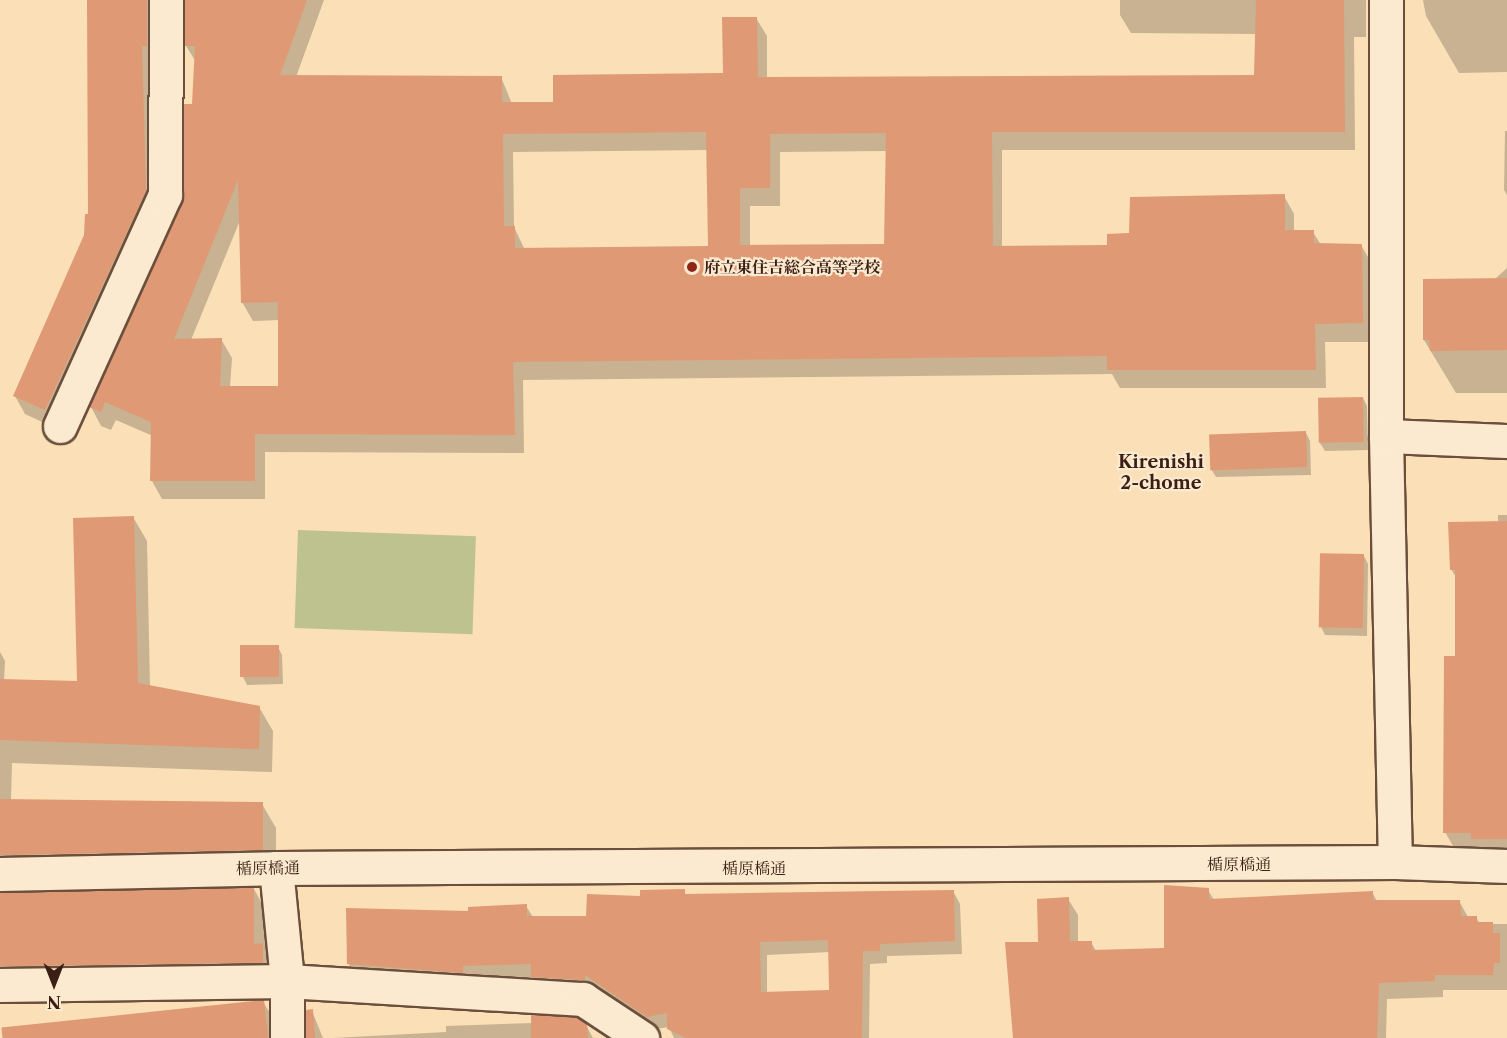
<!DOCTYPE html>
<meta charset="utf-8">
<style>
body{margin:0}
#map{position:relative;width:1507px;height:1038px;overflow:hidden;background:#fbdfb6;font-family:"Libre Caslon Text","Noto Serif JP",serif}
div>[style]{position:absolute}
[style*='--x']{left:calc(var(--x)*1px);top:calc(var(--y)*1px);width:calc(var(--w)*1px);rotate:calc(var(--a)*1deg)}
.green>*{inset:0;background:#bec28e;transform-origin:0 0}
.shadow>*{inset:0;background:#0003}
.building>*{inset:0;background:#df9974;transform-origin:0 0}
.roads{filter:drop-shadow(2px 0 #6b4f3c) drop-shadow(-2px 0 #6b4f3c) drop-shadow(0 2px #6b4f3c) drop-shadow(0 -2px #6b4f3c)}
.minor>*{height:33px;margin:-16.5px;padding:0 16.5px;transform-origin:16.5px;border-radius:16.5px;background:#fcead0}
.dots>*{width:16px;height:16px;translate:-50% -50%;box-sizing:border-box;border:3px solid #fcead0;border-radius:50%}
span{translate:-50% -50%;white-space:nowrap;text-align:center;line-height:1.15;-webkit-text-stroke:4.5px #fcead0;paint-order:stroke}
.poi-label{font-size:16px;color:#3b1f14;font-weight:700}
.left{translate:0 -50%;text-align:left}
.street-label{font-size:16px;color:#3b1f14}
.neighbourhood-label{font-size:18px;color:#3b1f14;font-weight:700}
.north{position:absolute;left:24px;top:954px;width:60px;height:60px;-webkit-text-stroke:4px #fcead0;paint-order:stroke;rotate:180deg;font-size:16px;font-weight:700;line-height:24px;text-align:center;color:#3b1f14}
.north::after{content:'';display:block;margin:auto;width:21px;height:27px;background:#3b1f14;clip-path:polygon(50% 0,100% 100%,50% 72%,0 100%)}
</style>
<div id="map">
<div class="green">
<i style="left:298px;top:530px;width:178px;height:98px;rotate:2deg"></i>
</div>
<div class="shadow">
<i style="clip-path:polygon(89px 0,175px 0,156px 210px,55px 428px,25px 414px,15px 396px,85px 235px,90px 216px)"></i>
<i style="clip-path:polygon(evenodd,178px 0,324px 0,296px 77px,501px 77px,512px 104px,554px 104px,724px 74px,756px 18px,767px 36px,767px 78px,1256px 77px,1256px 34px,1131px 33px,1120px 15px,1120px 0,1366px 0,1366px 37px,1354px 37px,1355px 150px,1002px 150px,1002px 248px,1108px 246px,1130px 235px,1284px 196px,1294px 214px,1294px 232px,1313px 232px,1321px 245px,1361px 245px,1372px 264px,1372px 342px,1325px 342px,1326px 388px,1120px 388px,1112px 374px,523px 380px,524px 453px,265px 452px,265px 499px,162px 499px,152px 481px,153px 436px,116px 420px,111px 430px,101px 426px,91px 407px,185px 196px,196px 62px,186px 46px,184px 4px,178px 0,708px 150px,709px 248px,525px 250px,514px 227px,513px 152px,708px 150px,178px 0,887px 151px,886px 245px,750px 246px,750px 206px,780px 206px,780px 152px,887px 151px,178px 0,241px 218px,242px 302px,253px 321px,279px 320px,279px 387px,230px 387px,232px 358px,221px 339px,191px 340px,241px 218px)"></i>
<i style="clip-path:polygon(1423px 0,1507px 0,1507px 72px,1459px 73px,1426px 16px)"></i>
<i style="clip-path:polygon(1505px 131px,1507px 131px,1507px 195px,1504px 190px)"></i>
<i style="clip-path:polygon(1507px 268px,1507px 393px,1456px 393px,1424px 340px,1425px 280px,1495px 279px)"></i>
<i style="clip-path:polygon(1363px 398px,1367px 406px,1368px 450px,1325px 451px,1320px 443px)"></i>
<i style="clip-path:polygon(1306px 433px,1310px 441px,1311px 475px,1216px 477px,1211px 469px)"></i>
<i style="clip-path:polygon(1498px 515px,1507px 515px,1507px 885px,1499px 885px,1495px 879px,1472px 879px,1445px 832px,1457px 658px,1457px 579px,1451px 569px,1498px 523px)"></i>
<i style="clip-path:polygon(133px 517px,147px 541px,150px 687px,259px 707px,273px 731px,272px 772px,12px 763px,11px 800px,262px 804px,276px 828px,276px 873px,0 887px,0 652px,5px 661px,4px 681px,78px 682px)"></i>
<i style="clip-path:polygon(1364px 556px,1368px 564px,1367px 636px,1325px 635px,1321px 627px)"></i>
<i style="clip-path:polygon(278px 647px,282px 655px,283px 684px,247px 685px,243px 677px)"></i>
<i style="clip-path:polygon(254px 889px,267px 913px,267px 954px,276px 969px,0 989px,0 894px)"></i>
<i style="clip-path:polygon(1208px 890px,1214px 900px,1372px 892px,1377px 901px,1459px 901px,1468px 917px,1476px 917px,1480px 924px,1507px 924px,1507px 990px,1443px 990px,1443px 997px,1387px 999px,1386px 1038px,1015px 1038px,1006px 944px,1039px 943px,1068px 899px,1078px 915px,1078px 942px,1091px 942px,1096px 951px,1166px 949px)"></i>
<i style="clip-path:polygon(evenodd,684px 891px,686px 895px,953px 891px,960px 904px,962px 954px,887px 956px,887px 963px,870px 964px,869px 1038px,674px 1038px,669px 1027px,656px 1029px,591px 986px,540px 989px,532px 977px,356px 976px,348px 963px,469px 913px,526px 906px,533px 917px,588px 917px,641px 897px,684px 891px,830px 952px,831px 991px,767px 994px,767px 955px,830px 952px)"></i>
<i style="clip-path:polygon(263px 1002px,274px 1019px,276px 1038px,1px 1038px)"></i>
<i style="clip-path:polygon(307px 1011px,312px 1011px,323px 1038px,306px 1038px)"></i>
<i style="clip-path:polygon(533px 1023px,586px 1025px,593px 1038px,333px 1038px,446px 1032px,446px 1026px)"></i>
</div>
<div class="building">
<i style="clip-path:polygon(87px 0,147px 0,147px 46px,142px 46px,146px 191px,45px 410px,13px 396px,84px 235px,85px 214px,88px 214px)"></i>
<i style="clip-path:polygon(evenodd,185px 0,307px 0,280px 75px,502px 76px,502px 102px,553px 102px,553px 75px,723px 73px,722px 17px,757px 17px,758px 77px,1254px 75px,1256px 0,1344px 0,1345px 132px,992px 132px,993px 246px,1107px 245px,1107px 234px,1129px 233px,1130px 197px,1285px 194px,1285px 230px,1314px 230px,1314px 243px,1362px 244px,1363px 323px,1315px 324px,1316px 370px,1107px 370px,1107px 356px,513px 362px,515px 435px,255px 434px,255px 481px,150px 481px,151px 422px,105px 402px,101px 412px,89px 407px,182px 202px,184px 104px,192px 104px,195px 46px,185px 46px,185px 0,706px 132px,708px 246px,515px 248px,515px 226px,504px 226px,503px 134px,706px 132px,185px 0,886px 133px,884px 244px,740px 245px,740px 188px,770px 188px,770px 134px,886px 133px,185px 0,238px 180px,241px 303px,278px 302px,278px 386px,220px 386px,222px 338px,174px 339px,238px 180px)"></i>
<i style="clip-path:polygon(1507px 278px,1507px 350px,1430px 351px,1429px 340px,1423px 340px,1423px 279px)"></i>
<i style="left:1363px;top:397px;width:45px;height:45px;rotate:89deg"></i>
<i style="left:1306px;top:431px;width:36px;height:97px;rotate:88deg"></i>
<i style="clip-path:polygon(134px 516px,138px 683px,260px 706px,259px 749px,0 740px,0 679px,77px 681px,73px 518px)"></i>
<i style="clip-path:polygon(1507px 521px,1507px 839px,1471px 839px,1471px 833px,1443px 833px,1444px 656px,1455px 656px,1455px 570px,1450px 570px,1448px 522px)"></i>
<i style="left:1364px;top:554px;width:74px;height:44px;rotate:91deg"></i>
<i style="left:279px;top:645px;width:32px;height:39px;rotate:90deg"></i>
<i style="clip-path:polygon(0 799px,263px 802px,263px 850px,0 855px)"></i>
<i style="clip-path:polygon(1164px 885px,1209px 888px,1209px 899px,1373px 891px,1373px 900px,1460px 900px,1461px 916px,1477px 916px,1477px 922px,1493px 922px,1493px 933px,1500px 933px,1500px 963px,1494px 963px,1493px 975px,1435px 975px,1435px 981px,1379px 983px,1377px 1038px,1013px 1038px,1005px 942px,1038px 942px,1037px 899px,1069px 897px,1070px 941px,1092px 941px,1092px 950px,1164px 948px)"></i>
<i style="clip-path:polygon(254px 887px,254px 944px,263px 943px,263px 963px,0 966px,0 893px)"></i>
<i style="clip-path:polygon(evenodd,685px 889px,685px 894px,954px 890px,955px 941px,880px 944px,880px 951px,863px 951px,862px 1038px,686px 1038px,667px 1029px,667px 1013px,647px 1017px,585px 975px,585px 980px,531px 977px,531px 964px,463px 966px,463px 973px,347px 964px,346px 908px,468px 911px,468px 907px,527px 904px,527px 916px,586px 916px,587px 894px,640px 896px,640px 890px,685px 889px,828px 940px,829px 990px,761px 992px,760px 942px,828px 940px)"></i>
<i style="left:264px;top:1000px;width:38px;height:264px;rotate:84deg"></i>
<i style="clip-path:polygon(313px 1009px,315px 1038px,306px 1038px,306px 1010px)"></i>
<i style="clip-path:polygon(531px 1015px,577px 1017px,587px 1024px,588px 1038px,531px 1038px)"></i>
</div>
<div class="roads">
<div class="minor">
<i style="--x:1386;--y:0;--w:436;--a:90"></i>
<i style="--x:1386;--y:436;--w:426;--a:88.8"></i>
<i style="--x:60;--y:426;--w:254;--a:-65.6"></i>
<i style="--x:165;--y:195;--w:195;--a:-89.7"></i>
<i style="--x:1386;--y:436;--w:121;--a:2.4"></i>
<i style="--x:276;--y:868;--w:114;--a:84.4"></i>
<i style="--x:287;--y:981;--w:57;--a:90"></i>
<i style="--x:0;--y:874;--w:276;--a:-1.2"></i>
<i style="--x:276;--y:868;--w:1119;--a:-0.31"></i>
<i style="--x:1395;--y:862;--w:112;--a:2"></i>
<i style="--x:0;--y:985;--w:287;--a:-0.8"></i>
<i style="--x:287;--y:981;--w:297;--a:3.5"></i>
<i style="--x:583;--y:999;--w:71;--a:33.5"></i>
</div>
</div>
<div class="dots">
<i style="left:692px;top:267px;background:#8f2418"></i>
</div>
<div class="poi-label">
<span class="left" style="left:704px;top:267px">府立東住吉総合高等学校</span>
</div>
<div class="street-label">
<span style="left:1239px;top:864px">楯原橋通</span>
<span style="left:268px;top:868px;rotate:-1deg">楯原橋通</span>
<span style="left:754px;top:868px">楯原橋通</span>
</div>
<div class="neighbourhood-label">
<span style="left:1161px;top:473px">Kirenishi<br>2-chome</span>
</div>
<div class="north">N</div>
</div>
